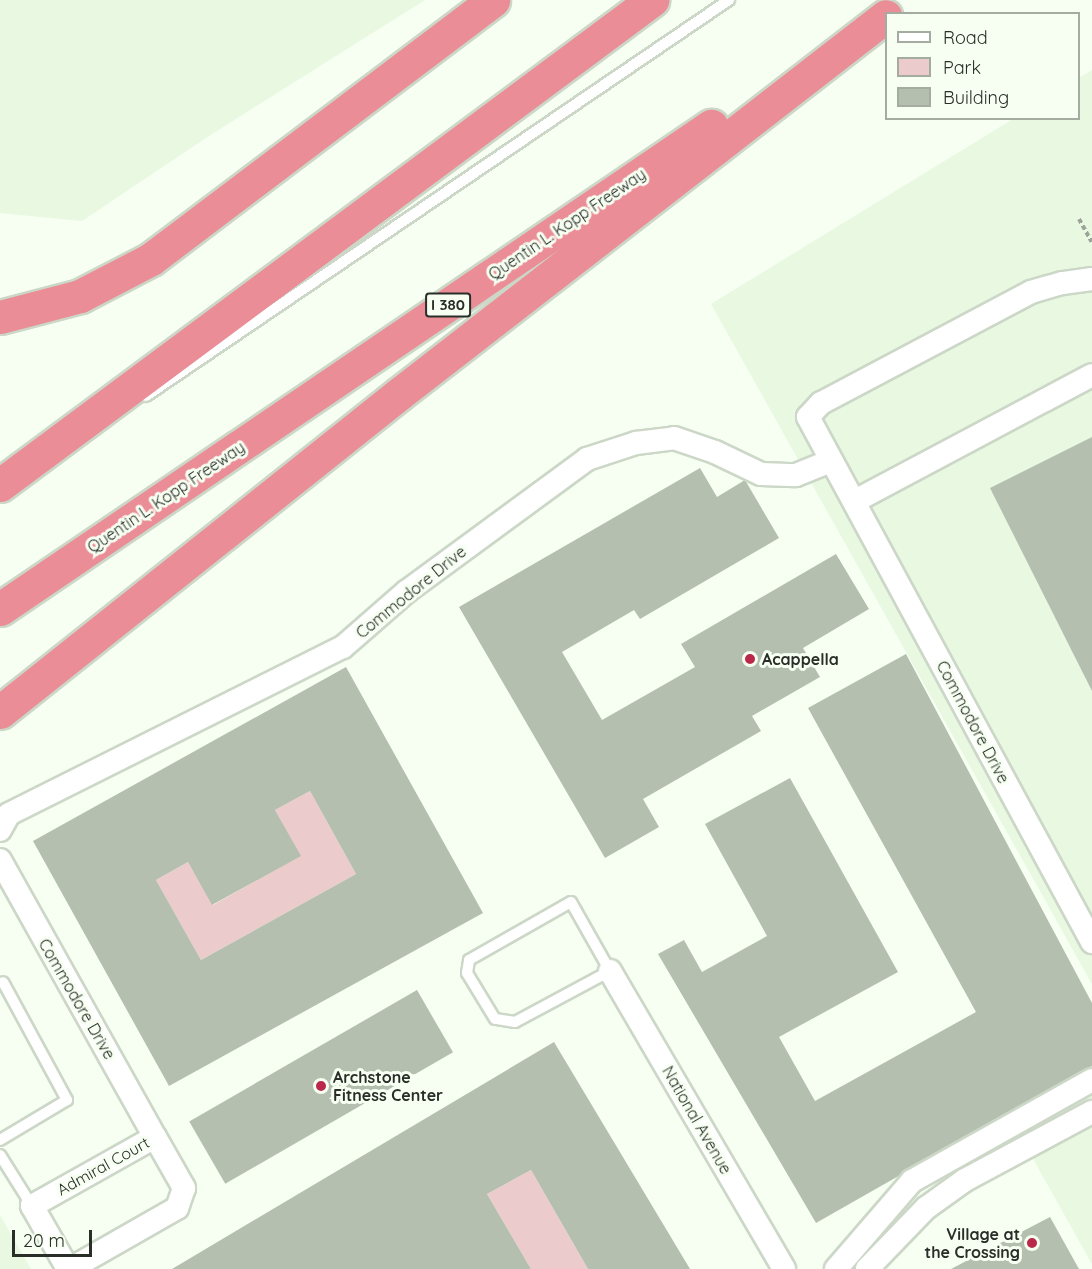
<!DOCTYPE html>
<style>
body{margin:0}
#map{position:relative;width:1092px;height:1269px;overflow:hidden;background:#f6fff2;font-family:Quicksand,sans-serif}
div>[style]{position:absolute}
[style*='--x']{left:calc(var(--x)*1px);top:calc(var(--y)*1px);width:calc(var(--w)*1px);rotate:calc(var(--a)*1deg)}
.built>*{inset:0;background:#e8f8e1}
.green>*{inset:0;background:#eccbcd}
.building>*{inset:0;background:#b5bfb0;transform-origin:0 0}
.path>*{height:4px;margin-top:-2px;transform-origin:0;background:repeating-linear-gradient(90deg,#9ca399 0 4.5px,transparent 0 7.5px)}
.roads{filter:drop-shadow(2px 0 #ccd7c7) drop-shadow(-2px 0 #ccd7c7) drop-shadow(0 2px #ccd7c7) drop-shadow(0 -2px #ccd7c7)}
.lane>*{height:10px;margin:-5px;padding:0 5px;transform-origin:5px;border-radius:5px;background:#fff}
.street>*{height:22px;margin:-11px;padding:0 11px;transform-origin:11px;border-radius:11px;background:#fff}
.highway>*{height:33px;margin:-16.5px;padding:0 16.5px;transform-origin:16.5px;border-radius:16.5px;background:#eb8d96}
.dots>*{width:16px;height:16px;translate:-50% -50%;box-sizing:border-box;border:3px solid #f6fff2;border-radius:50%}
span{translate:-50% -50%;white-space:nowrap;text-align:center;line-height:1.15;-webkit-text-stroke:6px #f6fff2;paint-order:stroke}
.shield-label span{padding:2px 4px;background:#f6fff2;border:2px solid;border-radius:4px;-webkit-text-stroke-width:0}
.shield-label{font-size:15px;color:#2a2e28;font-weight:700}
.street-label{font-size:16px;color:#2a2e28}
.poi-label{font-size:16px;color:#2a2e28;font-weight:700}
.left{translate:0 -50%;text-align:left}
.right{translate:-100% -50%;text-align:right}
.legend{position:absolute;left:885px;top:12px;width:195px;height:108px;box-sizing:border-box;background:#f6fff2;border:2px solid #a4aba1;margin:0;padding:8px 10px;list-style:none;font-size:18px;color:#2a2e28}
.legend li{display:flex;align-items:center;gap:12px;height:30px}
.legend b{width:30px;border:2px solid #a4aba1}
.scale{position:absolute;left:12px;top:1230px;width:80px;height:27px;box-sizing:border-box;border:3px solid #2a2e28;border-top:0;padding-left:8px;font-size:18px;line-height:21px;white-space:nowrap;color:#2a2e28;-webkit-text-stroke:4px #f6fff2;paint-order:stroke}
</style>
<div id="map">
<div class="built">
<i style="clip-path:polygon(0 0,425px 0,212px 134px,82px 221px,0 213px)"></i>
<i style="clip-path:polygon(1092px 70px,1092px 984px,711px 304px,1013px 119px,1078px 118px,1079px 78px)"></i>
<i style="clip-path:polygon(1092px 1076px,1092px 1264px,1009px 1116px)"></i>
<i style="clip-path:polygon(0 1215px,31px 1269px,0 1269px)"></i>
</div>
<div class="green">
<i style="clip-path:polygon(310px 791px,356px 874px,201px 960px,156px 880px,188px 862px,213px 905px,300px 856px,275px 810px)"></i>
<i style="clip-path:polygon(531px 1170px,588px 1269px,531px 1269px,487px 1194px)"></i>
</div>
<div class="building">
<i style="clip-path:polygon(1092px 437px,1092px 691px,990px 488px)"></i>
<i style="clip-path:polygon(700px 468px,717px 497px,745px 480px,779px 538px,640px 619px,634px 610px,562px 652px,602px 720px,695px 667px,681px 644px,836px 554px,869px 609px,803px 648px,820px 677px,752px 716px,761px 731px,643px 799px,659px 827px,605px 858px,459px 607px)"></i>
<i style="clip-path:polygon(906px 654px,1092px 1003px,1092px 1066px,816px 1223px,658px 954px,684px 940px,702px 972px,767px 936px,705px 824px,790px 778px,898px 972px,779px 1037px,815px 1101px,976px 1012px,808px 708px)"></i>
<i style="clip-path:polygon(evenodd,346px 667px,483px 913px,169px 1086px,33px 841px,346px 667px,310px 791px,356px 874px,201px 960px,156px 880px,188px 862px,212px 905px,301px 856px,275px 810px,310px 791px)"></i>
<i style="left:417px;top:990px;width:72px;height:263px;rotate:60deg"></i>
<i style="clip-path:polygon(554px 1042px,690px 1269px,588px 1269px,531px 1170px,487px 1194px,531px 1269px,172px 1269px)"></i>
<i style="clip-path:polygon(1050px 1217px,1079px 1269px,951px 1269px)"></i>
</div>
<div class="path">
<i style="--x:1079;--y:219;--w:26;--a:61"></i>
</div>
<div class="roads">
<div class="lane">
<i style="--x:146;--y:396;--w:705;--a:-34.19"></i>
<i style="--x:571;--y:902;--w:79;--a:60.5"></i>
<i style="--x:610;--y:971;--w:108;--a:151.8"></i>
<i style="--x:515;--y:1022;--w:20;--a:-171"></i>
<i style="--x:495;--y:1019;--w:54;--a:-121.3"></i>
<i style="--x:467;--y:973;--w:13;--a:-81"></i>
<i style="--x:469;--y:960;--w:117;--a:-29.6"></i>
<i style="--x:0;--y:1140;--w:78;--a:-30.8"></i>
<i style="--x:67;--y:1100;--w:134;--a:-118.5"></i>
<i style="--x:0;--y:1155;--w:60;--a:57.9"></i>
</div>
<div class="street">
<i style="--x:1092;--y:279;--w:30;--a:172"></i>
<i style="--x:1062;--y:283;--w:32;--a:164"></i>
<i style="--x:1031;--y:292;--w:238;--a:152.1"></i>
<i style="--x:821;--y:403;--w:19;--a:133"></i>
<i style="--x:808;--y:417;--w:597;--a:61.59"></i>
<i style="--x:855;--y:501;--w:268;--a:-28"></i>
<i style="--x:0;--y:830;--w:18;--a:-61"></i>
<i style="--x:9;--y:814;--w:373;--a:-26.6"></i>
<i style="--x:343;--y:647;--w:84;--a:-41.1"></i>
<i style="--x:406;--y:592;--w:225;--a:-36.3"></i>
<i style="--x:587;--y:459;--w:52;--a:-18.1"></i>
<i style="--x:636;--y:443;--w:38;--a:-7"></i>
<i style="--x:674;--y:438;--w:43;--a:18.9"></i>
<i style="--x:715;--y:452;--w:51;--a:25.6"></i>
<i style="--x:761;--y:474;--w:35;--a:2"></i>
<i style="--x:796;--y:475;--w:38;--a:-22"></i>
<i style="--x:0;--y:860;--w:317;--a:60.8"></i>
<i style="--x:610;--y:971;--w:345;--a:59.7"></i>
<i style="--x:68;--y:1269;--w:73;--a:-119.7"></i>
<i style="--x:32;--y:1206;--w:141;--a:-29.3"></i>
<i style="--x:155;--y:1137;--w:59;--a:60.4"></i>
<i style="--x:184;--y:1188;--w:21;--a:109"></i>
<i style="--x:177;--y:1208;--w:123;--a:150.3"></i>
<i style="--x:836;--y:1269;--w:116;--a:-49.2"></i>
<i style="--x:912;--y:1181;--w:206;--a:-29.3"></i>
<i style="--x:867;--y:1269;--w:85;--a:-46"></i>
<i style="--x:926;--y:1208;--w:48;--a:-35.7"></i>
<i style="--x:965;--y:1180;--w:144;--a:-28.2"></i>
</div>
<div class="highway">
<i style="--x:0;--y:317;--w:83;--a:-14.7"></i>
<i style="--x:80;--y:296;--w:80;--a:-27.5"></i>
<i style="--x:151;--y:259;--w:429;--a:-37.1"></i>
<i style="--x:0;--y:485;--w:813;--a:-36.64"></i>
<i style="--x:0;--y:609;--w:860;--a:-34.19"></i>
<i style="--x:0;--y:712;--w:510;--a:-38.55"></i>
<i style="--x:399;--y:394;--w:616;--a:-37.82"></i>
</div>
</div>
<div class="dots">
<i style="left:750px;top:659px;background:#ba2949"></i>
<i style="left:321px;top:1086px;background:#ba2949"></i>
<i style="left:1032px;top:1243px;background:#ba2949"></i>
</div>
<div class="shield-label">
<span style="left:448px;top:305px">I 380</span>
</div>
<div class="street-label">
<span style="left:567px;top:224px;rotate:-34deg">Quentin L. Kopp Freeway</span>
<span style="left:166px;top:497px;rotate:-34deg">Quentin L. Kopp Freeway</span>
<span style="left:411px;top:592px;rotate:-39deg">Commodore Drive</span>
<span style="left:973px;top:722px;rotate:62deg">Commodore Drive</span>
<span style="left:77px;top:999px;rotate:60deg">Commodore Drive</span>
<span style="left:697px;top:1120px;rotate:60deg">National Avenue</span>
<span style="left:103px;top:1166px;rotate:-29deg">Admiral Court</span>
</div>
<div class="poi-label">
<span class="left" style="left:762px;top:659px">Acappella</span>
<span class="left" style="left:333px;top:1086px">Archstone<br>Fitness Center</span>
<span class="right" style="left:1020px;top:1243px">Village at<br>the Crossing</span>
</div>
<ul class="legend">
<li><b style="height:8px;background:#fff"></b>Road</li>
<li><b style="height:16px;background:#eccbcd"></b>Park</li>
<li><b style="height:16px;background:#b5bfb0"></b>Building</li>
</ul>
<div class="scale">20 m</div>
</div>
